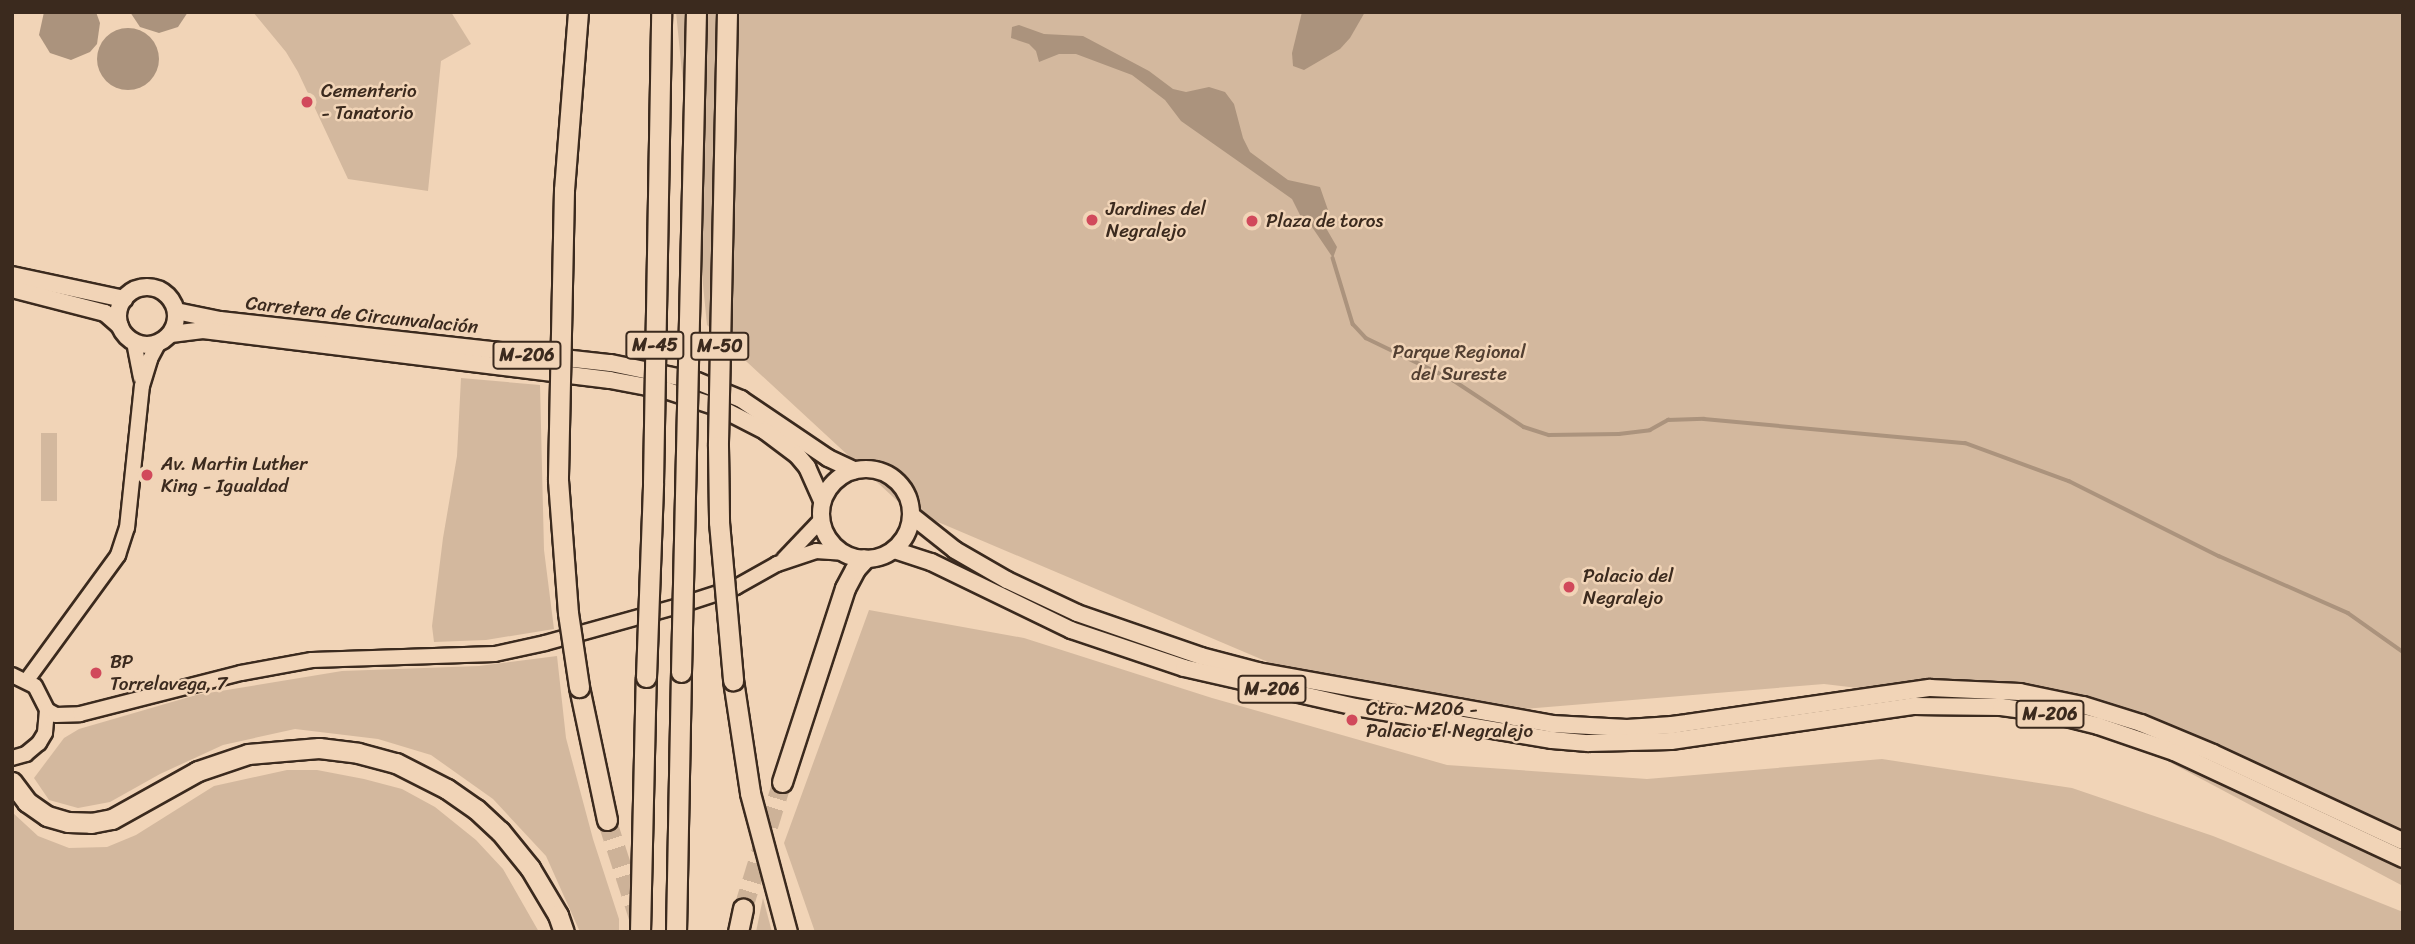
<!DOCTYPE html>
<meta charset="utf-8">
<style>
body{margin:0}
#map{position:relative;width:2415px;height:944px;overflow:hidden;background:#f1d4b7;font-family:Sriracha,sans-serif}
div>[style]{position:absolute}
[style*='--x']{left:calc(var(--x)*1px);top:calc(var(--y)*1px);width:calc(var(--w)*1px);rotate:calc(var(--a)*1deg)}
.green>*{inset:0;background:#d3b89e;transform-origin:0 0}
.water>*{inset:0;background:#ab937d}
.round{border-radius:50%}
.stream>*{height:3.5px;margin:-1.75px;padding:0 1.75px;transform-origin:1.75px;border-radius:1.75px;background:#ab937d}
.highway-tunnel>*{height:19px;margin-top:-9.5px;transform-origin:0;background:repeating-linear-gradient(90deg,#cdb298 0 19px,transparent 0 29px)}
.roads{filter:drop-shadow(2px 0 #3b2a1e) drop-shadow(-2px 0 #3b2a1e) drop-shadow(0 2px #3b2a1e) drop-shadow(0 -2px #3b2a1e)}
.secondary>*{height:14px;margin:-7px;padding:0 7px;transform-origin:7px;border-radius:7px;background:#f1d4b7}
.primary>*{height:16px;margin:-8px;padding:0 8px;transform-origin:8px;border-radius:8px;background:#f1d4b7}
.primary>.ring{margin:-8px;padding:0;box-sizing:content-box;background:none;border:16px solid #f1d4b7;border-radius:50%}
.highway>*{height:19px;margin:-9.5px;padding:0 9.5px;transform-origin:9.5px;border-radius:9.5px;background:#f1d4b7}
.bridges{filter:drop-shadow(2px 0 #3b2a1e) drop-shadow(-2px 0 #3b2a1e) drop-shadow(0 2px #3b2a1e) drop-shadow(0 -2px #3b2a1e)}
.highway-bridge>*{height:19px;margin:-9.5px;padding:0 9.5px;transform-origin:9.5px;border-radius:9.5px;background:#f1d4b7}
.dots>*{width:19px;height:19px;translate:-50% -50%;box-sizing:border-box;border:4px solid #f1d4b7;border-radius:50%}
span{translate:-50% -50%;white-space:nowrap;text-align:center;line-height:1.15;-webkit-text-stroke:5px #f1d4b7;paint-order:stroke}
.shield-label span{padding:2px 5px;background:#f1d4b7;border:2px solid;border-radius:5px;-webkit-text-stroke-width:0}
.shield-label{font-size:18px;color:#3b2a1e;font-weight:700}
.poi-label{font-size:19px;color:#3b2a1e}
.left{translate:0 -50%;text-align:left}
.street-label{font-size:19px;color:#3b2a1e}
.park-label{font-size:19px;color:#523f31}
.frame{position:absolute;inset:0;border:14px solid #3b2a1e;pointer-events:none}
</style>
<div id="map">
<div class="green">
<i style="clip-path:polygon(253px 12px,451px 12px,471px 44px,441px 61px,428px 191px,348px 179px,298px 72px,286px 52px)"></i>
<i style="clip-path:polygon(676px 12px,2403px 12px,2403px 886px,2079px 714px,1824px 684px,1402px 719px,905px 508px,707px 325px)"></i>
<i style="clip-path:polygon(461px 378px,540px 385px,544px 550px,554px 629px,486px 640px,434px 642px,432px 626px,443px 538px,457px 456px)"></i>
<i style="left:41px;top:433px;width:16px;height:68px"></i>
<i style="clip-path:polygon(869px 610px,1024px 638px,1212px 698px,1447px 765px,1647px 779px,1882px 759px,2072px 788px,2213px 836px,2403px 912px,2403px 932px,815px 932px,784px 843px)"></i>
<i style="clip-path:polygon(557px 656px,566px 738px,593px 839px,619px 919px,619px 932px,580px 932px,546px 856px,493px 799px,431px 755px,378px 739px,295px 729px,223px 745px,160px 774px,110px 802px,78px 808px,49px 800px,34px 778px,64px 738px,79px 729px,196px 695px,342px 671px,479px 666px)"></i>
<i style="clip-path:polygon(287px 770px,317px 770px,364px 779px,402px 789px,435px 807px,476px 840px,503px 869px,539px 932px,12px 932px,12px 812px,38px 836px,69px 848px,107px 847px,136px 835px,214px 786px)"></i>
<i style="clip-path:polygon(763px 898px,772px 932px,756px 932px)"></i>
</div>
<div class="water">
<i style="clip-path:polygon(44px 12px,96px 12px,100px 23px,97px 44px,90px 52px,71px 60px,50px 53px,39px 35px)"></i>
<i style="clip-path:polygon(130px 12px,188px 12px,178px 27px,159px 33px,140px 27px)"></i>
<i style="clip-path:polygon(1302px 12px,1365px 12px,1350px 38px,1340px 49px,1304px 70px,1293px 66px,1292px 53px)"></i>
<i style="clip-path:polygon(1019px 25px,1044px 34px,1083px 36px,1149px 71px,1173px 89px,1186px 92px,1209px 87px,1225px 92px,1234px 104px,1243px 138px,1250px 152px,1288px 180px,1320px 187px,1328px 210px,1326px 228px,1337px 247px,1333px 258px,1312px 227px,1302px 219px,1292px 199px,1181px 121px,1165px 100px,1132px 75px,1076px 54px,1059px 54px,1039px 62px,1036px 51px,1029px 44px,1011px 38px,1012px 27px)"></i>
<i class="round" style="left:97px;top:28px;width:62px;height:62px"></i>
</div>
<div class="stream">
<i style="--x:1333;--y:258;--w:69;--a:73.1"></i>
<i style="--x:1353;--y:324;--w:19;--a:47"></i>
<i style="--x:1366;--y:338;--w:97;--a:25.8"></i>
<i style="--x:1453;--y:380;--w:85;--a:33.5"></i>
<i style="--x:1524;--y:427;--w:26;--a:18"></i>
<i style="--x:1549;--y:435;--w:70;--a:-0.8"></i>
<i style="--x:1619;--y:434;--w:31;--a:-7"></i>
<i style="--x:1650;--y:430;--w:21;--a:-29"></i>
<i style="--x:1668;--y:420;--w:36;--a:-2"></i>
<i style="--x:1704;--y:419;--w:262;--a:5.3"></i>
<i style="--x:1965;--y:443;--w:111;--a:20.1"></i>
<i style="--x:2069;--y:481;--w:168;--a:26.6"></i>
<i style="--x:2219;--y:556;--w:141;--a:23.8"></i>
<i style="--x:2348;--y:613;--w:67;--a:35.3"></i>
</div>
<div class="highway-tunnel">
<i style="--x:607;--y:820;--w:104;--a:72.1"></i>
<i style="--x:743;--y:909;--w:133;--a:-72.9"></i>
</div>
<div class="roads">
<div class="secondary">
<i style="--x:134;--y:342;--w:36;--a:79"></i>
<i style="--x:784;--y:559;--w:54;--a:-46.5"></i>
<i style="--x:12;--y:675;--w:25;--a:26"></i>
<i style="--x:35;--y:686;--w:27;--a:63"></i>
<i style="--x:47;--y:710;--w:23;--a:95"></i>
<i style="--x:45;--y:733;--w:12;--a:121"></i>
<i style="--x:39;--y:743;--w:17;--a:140"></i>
<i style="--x:26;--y:754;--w:15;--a:164"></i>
<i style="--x:27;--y:680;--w:155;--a:-53.9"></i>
<i style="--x:118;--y:555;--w:28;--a:-72"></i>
<i style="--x:127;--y:528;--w:143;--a:-84"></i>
<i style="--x:142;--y:386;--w:28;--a:-73"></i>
<i style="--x:150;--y:359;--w:17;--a:-62"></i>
<i style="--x:47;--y:710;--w:10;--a:29"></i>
<i style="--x:56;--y:715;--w:24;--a:-2"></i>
<i style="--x:80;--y:714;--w:166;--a:-14.3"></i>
<i style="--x:241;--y:673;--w:72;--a:-10.4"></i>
<i style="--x:312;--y:660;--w:183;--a:-1.9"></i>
<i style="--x:495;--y:654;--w:51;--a:-12.4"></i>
<i style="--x:545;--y:643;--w:138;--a:-15.5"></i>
<i style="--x:678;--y:606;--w:61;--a:-18.1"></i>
<i style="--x:736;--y:587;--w:47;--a:-29.3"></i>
<i style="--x:777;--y:564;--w:41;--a:-18.4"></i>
<i style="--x:816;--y:551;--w:26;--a:4"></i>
</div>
<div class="primary">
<i style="--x:12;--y:275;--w:115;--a:12.1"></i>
<i class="ring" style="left:118px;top:287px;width:42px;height:42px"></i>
<i style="--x:12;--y:289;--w:96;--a:14.5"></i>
<i style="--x:105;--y:313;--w:20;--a:41"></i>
<i style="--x:176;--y:311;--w:45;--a:11.6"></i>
<i style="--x:220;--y:320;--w:393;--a:6.3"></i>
<i style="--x:611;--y:363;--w:88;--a:11.8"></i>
<i style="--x:697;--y:381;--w:48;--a:22.2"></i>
<i style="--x:741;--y:399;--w:105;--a:34.1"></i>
<i style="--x:828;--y:458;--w:29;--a:25"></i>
<i style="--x:171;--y:334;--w:32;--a:-7"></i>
<i style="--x:203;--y:330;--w:410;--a:7"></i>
<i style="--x:610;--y:380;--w:59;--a:10.7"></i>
<i style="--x:668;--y:391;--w:55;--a:18.1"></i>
<i style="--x:720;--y:408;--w:51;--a:27.1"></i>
<i style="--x:765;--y:431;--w:40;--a:37"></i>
<i style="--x:797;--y:455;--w:16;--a:50"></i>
<i style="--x:807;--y:467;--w:37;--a:66"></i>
<i class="ring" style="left:821px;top:469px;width:74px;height:74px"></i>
<i style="--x:911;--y:515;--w:56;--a:38.5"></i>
<i style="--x:955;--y:550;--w:60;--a:30"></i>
<i style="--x:1007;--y:580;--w:77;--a:25.2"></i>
<i style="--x:1077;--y:613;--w:131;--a:19.1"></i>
<i style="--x:1201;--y:656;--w:59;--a:14.7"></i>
<i style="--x:1258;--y:671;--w:299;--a:10.2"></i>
<i style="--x:1552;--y:724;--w:75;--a:3.1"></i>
<i style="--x:1627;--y:728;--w:45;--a:-3.8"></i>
<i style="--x:1672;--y:725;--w:261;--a:-8.2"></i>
<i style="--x:1930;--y:688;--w:90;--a:2.5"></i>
<i style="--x:2020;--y:692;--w:64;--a:11.7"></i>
<i style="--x:2083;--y:705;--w:61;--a:17.2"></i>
<i style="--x:2141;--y:723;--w:78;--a:22.6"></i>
<i style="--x:2213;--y:753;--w:209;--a:24.9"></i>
<i style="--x:894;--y:550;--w:39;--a:18"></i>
<i style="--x:931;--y:562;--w:156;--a:25.9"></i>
<i style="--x:1071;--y:630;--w:119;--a:18.6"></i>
<i style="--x:1184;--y:668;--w:175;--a:12.8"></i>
<i style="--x:1355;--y:707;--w:200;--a:9.5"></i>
<i style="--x:1552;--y:740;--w:36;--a:5"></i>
<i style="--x:1588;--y:743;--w:83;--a:-1.4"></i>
<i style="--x:1671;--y:741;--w:246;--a:-8.2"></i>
<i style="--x:1914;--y:706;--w:87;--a:0.7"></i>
<i style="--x:2001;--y:707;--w:45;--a:7.6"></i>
<i style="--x:2046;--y:713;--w:54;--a:14"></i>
<i style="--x:2098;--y:726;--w:80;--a:18.9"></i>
<i style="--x:2174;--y:752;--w:253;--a:25"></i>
</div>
<div class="highway">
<i style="--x:733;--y:680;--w:114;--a:81.4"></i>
<i style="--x:750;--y:793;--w:144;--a:75.1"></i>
<i style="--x:579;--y:687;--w:136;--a:78.1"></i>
<i style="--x:12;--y:782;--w:25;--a:53"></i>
<i style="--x:27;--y:802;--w:24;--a:35"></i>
<i style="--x:47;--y:816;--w:22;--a:16"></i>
<i style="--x:68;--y:822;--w:23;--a:2"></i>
<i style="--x:91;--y:823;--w:21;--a:-11"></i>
<i style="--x:112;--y:819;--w:98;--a:-29.2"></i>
<i style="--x:198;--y:771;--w:53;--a:-18.8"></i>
<i style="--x:248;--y:754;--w:71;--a:-4.8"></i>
<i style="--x:319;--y:748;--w:39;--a:7"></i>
<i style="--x:358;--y:753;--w:39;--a:15"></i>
<i style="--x:396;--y:763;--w:57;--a:27"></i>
<i style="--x:447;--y:789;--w:35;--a:35"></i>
<i style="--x:476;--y:809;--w:33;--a:43"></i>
<i style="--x:500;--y:831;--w:48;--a:51"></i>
<i style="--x:530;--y:868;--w:55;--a:59.2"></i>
<i style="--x:558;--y:915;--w:18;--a:71"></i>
<i style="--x:782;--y:782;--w:204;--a:-72"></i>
<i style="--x:845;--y:588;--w:21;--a:-62"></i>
<i style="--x:855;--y:569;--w:13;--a:-48"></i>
<i style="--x:640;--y:932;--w:255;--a:-88.7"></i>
<i style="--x:676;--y:932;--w:260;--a:-88.9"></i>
<i style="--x:738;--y:932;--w:24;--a:-78"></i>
</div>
</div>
<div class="bridges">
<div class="highway-bridge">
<i style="--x:578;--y:12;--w:179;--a:94.5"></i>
<i style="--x:564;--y:190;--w:290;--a:91.2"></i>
<i style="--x:558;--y:480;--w:133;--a:85.7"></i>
<i style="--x:568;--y:613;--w:75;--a:81.5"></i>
<i style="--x:727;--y:12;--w:434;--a:91.2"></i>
<i style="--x:718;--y:446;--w:76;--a:89.2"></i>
<i style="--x:719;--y:522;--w:159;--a:84.9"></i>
<i style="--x:681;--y:672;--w:660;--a:-88.7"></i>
<i style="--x:646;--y:677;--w:194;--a:-87.9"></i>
<i style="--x:653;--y:483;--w:471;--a:-89"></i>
</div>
</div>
<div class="dots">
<i style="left:307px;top:102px;background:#d1495b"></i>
<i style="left:1092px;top:220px;background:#d1495b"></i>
<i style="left:1252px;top:221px;background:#d1495b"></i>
<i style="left:147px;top:475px;background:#d1495b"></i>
<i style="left:1569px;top:587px;background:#d1495b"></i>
<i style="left:96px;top:673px;background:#d1495b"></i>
<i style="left:1352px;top:720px;background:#d1495b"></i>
</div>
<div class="shield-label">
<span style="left:655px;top:345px">M-45</span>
<span style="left:720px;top:346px">M-50</span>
<span style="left:527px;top:355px">M-206</span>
<span style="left:1272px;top:689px">M-206</span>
<span style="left:2050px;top:714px">M-206</span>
</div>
<div class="poi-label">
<span class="left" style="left:321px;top:102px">Cementerio<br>- Tanatorio</span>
<span class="left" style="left:1106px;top:220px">Jardines del<br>Negralejo</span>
<span class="left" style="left:1266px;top:221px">Plaza de toros</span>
<span class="left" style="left:161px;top:475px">Av. Martin Luther<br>King - Igualdad</span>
<span class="left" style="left:1583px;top:587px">Palacio del<br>Negralejo</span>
<span class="left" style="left:110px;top:673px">BP<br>Torrelavega, 7</span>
<span class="left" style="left:1366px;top:720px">Ctra. M206 -<br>Palacio El Negralejo</span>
</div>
<div class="street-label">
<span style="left:362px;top:315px;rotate:6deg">Carretera de Circunvalación</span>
</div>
<div class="park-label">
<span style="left:1459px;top:363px">Parque Regional<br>del Sureste</span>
</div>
<div class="frame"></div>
</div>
